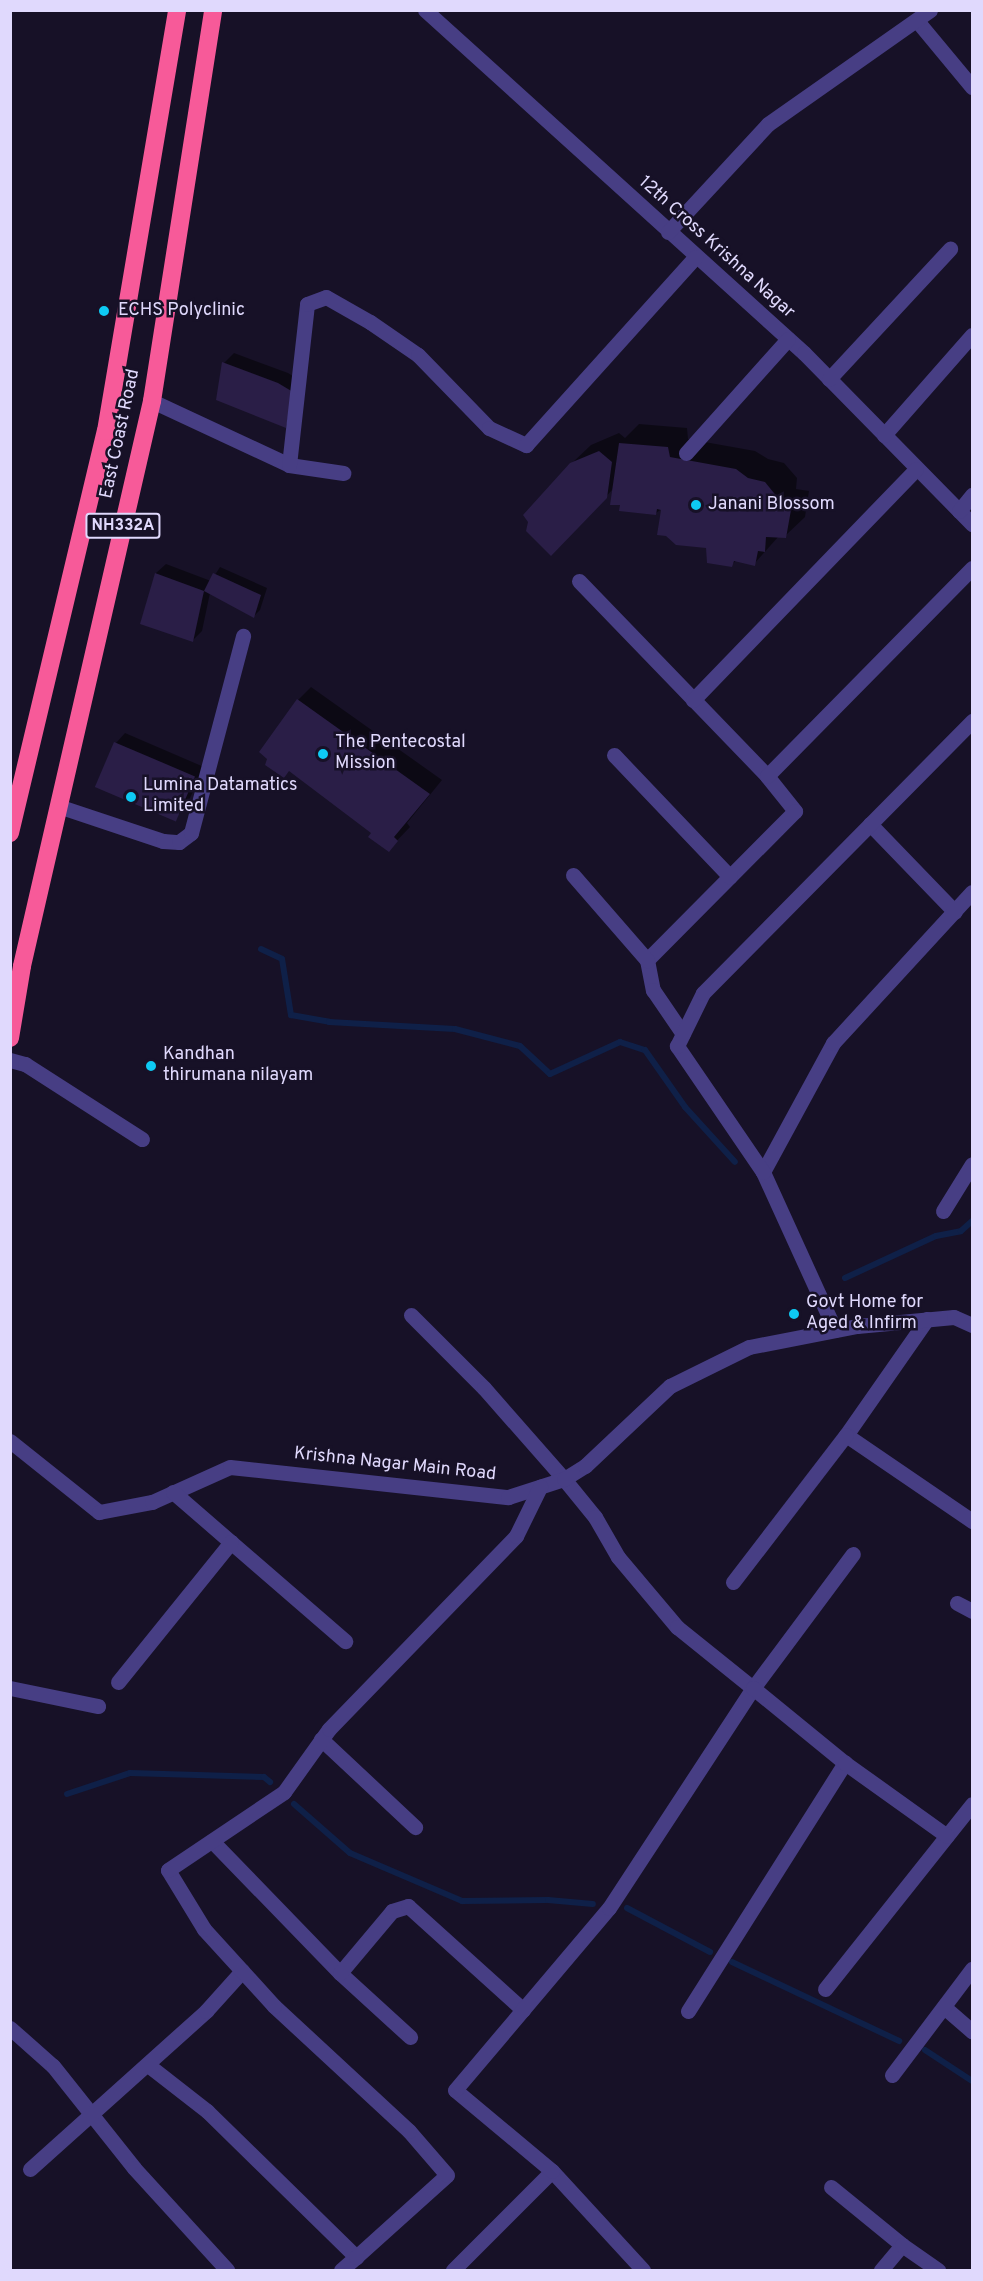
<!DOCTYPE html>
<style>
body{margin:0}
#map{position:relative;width:983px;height:2281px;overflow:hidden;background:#171127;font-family:Overpass,sans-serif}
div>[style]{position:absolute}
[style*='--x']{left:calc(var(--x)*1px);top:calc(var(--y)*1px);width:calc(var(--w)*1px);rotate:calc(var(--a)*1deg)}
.shadow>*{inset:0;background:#0007}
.stream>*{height:6px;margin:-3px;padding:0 3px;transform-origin:3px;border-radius:3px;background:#0f2048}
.building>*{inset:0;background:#2a1e47;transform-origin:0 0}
.minor>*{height:15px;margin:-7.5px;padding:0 7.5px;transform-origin:7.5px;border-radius:7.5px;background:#473e84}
.highway>*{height:18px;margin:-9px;padding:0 9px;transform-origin:9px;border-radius:9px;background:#f75a99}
.dots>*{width:16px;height:16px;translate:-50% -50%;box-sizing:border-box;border:3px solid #171127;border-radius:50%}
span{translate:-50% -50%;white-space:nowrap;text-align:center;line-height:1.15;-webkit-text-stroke:5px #171127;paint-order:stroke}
.shield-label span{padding:2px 4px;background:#171127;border:2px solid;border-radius:4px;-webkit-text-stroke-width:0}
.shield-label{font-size:16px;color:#e0d9fd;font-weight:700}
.street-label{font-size:18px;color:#e0d9fd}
.poi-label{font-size:18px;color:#e0d9fd}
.left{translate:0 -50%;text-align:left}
.frame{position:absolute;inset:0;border:12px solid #e0d9fd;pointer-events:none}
</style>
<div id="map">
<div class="shadow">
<i style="clip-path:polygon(234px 353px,288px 373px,302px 382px,285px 426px,224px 363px)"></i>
<i style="clip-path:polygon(639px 424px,687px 428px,688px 439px,755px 451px,768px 459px,784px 463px,797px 478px,796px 489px,809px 491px,805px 517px,785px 536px,779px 536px,754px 564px,737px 560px,731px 565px,663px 508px,656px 513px,621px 503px,613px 489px,570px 535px,571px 464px,591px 445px,619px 433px,625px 438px)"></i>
<i style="clip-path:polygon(166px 564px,211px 581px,220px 567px,267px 588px,260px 610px,254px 616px,210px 593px,202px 631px,192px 641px,142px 623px,156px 573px)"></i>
<i style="clip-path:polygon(311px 687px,442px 780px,407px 823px,410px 827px,388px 850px,373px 833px,298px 700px)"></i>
<i style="clip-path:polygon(125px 733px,204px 767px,186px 807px,176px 817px,116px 743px)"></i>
</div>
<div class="stream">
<i style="--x:261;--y:949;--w:23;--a:25"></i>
<i style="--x:282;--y:959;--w:57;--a:80.9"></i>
<i style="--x:291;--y:1015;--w:39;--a:10"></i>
<i style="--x:329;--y:1022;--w:126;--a:3.2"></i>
<i style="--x:455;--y:1029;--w:67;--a:14.7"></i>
<i style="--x:520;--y:1046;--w:41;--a:43"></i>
<i style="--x:550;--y:1074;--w:77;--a:-24.6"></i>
<i style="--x:620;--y:1042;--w:26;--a:18"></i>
<i style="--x:645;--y:1050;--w:70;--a:54.9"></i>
<i style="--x:685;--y:1107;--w:74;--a:47.7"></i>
<i style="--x:845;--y:1278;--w:100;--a:-24.8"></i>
<i style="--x:936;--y:1236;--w:25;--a:-11"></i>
<i style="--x:961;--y:1231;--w:15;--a:-42"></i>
<i style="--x:67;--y:1794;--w:66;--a:-18.4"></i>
<i style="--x:130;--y:1773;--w:134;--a:1.7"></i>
<i style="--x:264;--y:1777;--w:8;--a:40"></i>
<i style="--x:294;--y:1804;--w:74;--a:41.2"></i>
<i style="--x:350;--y:1853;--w:122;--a:23.2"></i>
<i style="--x:462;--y:1901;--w:86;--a:-0.7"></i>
<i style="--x:548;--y:1900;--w:45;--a:5.1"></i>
<i style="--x:627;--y:1908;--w:94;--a:27.9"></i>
<i style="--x:732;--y:1962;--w:185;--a:25.3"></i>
<i style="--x:925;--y:2050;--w:56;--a:33.4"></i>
</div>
<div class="building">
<i style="clip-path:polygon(222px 362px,278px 383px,293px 392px,286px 428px,216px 400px)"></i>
<i style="clip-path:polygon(619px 443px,668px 447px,670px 457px,736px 469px,748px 478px,765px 482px,778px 498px,778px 507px,791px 510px,786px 538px,766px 537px,765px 552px,758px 551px,755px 566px,734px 561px,732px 567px,707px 563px,706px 548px,676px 545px,666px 536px,657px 535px,661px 510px,657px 509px,656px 515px,619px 511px,620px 505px,610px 505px)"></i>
<i style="clip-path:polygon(599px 451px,612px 462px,607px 498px,551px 556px,526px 531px,528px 522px,523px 515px,570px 463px)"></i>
<i style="clip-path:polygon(155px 573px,204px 591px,193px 642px,140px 624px)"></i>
<i style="clip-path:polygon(213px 573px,261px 595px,254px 618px,204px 591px)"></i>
<i style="clip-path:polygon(297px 699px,430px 794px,394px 837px,398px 841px,389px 852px,368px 837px,371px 833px,289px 771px,284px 778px,265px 765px,267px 759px,259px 752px)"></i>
<i style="left:114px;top:742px;width:88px;height:49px;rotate:23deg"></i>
</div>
<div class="minor">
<i style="--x:425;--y:10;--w:511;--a:42.15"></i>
<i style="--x:804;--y:353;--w:240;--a:45.5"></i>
<i style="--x:918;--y:22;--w:85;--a:50.3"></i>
<i style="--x:668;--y:232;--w:147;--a:-47.2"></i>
<i style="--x:768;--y:124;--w:198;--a:-35.1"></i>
<i style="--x:829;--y:379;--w:178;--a:-47.1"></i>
<i style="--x:152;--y:401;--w:151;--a:25"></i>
<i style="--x:289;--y:465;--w:55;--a:8.4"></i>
<i style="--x:884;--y:435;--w:133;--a:-48.7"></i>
<i style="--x:686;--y:453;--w:153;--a:-48.2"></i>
<i style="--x:289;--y:465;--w:162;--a:-83.6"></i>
<i style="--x:307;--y:304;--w:20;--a:-20"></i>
<i style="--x:326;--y:297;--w:51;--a:29.6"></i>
<i style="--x:370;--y:322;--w:58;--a:34.5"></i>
<i style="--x:418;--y:355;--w:102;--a:45.8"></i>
<i style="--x:489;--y:428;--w:41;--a:24.7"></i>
<i style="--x:526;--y:445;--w:253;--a:-48"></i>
<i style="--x:959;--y:511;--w:21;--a:-51"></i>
<i style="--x:579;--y:581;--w:271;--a:46"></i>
<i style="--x:767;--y:776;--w:45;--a:51.3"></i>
<i style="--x:795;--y:811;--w:210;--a:134.8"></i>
<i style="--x:647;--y:960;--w:31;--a:79"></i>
<i style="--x:653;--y:990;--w:53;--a:55.7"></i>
<i style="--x:693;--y:700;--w:321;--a:-46"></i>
<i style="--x:614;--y:755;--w:168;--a:46.4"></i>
<i style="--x:767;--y:776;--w:292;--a:-45.4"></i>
<i style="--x:58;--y:806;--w:111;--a:18.4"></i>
<i style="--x:163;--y:841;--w:16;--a:4"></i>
<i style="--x:179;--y:842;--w:15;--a:-37"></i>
<i style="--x:191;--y:833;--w:204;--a:-75.2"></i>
<i style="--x:870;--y:824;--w:122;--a:46"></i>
<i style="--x:573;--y:875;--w:113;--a:49"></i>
<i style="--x:10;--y:1060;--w:16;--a:15"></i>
<i style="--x:25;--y:1064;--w:139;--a:32.7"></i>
<i style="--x:763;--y:1172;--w:147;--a:-61.5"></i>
<i style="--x:833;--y:1043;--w:205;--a:-47.4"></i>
<i style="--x:943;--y:1211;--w:55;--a:-58.3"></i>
<i style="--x:411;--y:1315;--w:103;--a:45"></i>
<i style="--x:484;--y:1388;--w:121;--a:48.7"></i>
<i style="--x:564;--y:1479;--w:49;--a:50.8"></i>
<i style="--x:595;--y:1517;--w:46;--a:60.1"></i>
<i style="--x:618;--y:1557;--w:92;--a:49.9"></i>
<i style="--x:677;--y:1627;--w:97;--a:38.8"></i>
<i style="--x:753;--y:1688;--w:167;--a:-53.3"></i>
<i style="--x:927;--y:1319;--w:141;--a:124.9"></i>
<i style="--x:846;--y:1435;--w:153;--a:34.3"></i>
<i style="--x:835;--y:1330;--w:174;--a:-114.5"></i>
<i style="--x:763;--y:1172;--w:153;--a:-124.3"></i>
<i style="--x:677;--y:1046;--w:59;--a:-63.9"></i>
<i style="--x:703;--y:993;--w:383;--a:-45.3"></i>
<i style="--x:10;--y:1441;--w:114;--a:38.6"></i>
<i style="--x:99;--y:1512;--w:54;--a:-10.7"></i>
<i style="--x:152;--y:1502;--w:85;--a:-24.2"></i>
<i style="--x:230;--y:1467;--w:280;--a:6.2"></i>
<i style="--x:508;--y:1497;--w:59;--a:-17.8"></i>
<i style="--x:564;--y:1479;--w:25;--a:-32"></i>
<i style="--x:585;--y:1466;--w:117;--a:-43.3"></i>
<i style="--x:670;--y:1386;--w:88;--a:-26.3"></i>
<i style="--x:749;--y:1347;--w:110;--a:-11"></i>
<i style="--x:857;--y:1326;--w:97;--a:-5.3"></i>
<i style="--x:954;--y:1317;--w:20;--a:24"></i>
<i style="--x:173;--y:1492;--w:228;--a:40.9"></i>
<i style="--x:733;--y:1582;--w:185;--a:-52.5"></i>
<i style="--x:957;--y:1603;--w:17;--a:28"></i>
<i style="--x:118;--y:1682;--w:180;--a:-51.1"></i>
<i style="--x:10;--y:1688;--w:90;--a:11.6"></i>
<i style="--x:321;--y:1739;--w:129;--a:43.1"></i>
<i style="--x:212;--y:1841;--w:184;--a:45.9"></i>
<i style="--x:340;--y:1973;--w:95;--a:42.4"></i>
<i style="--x:340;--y:1973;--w:81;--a:-50"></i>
<i style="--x:392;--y:1911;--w:17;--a:-17"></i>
<i style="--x:408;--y:1906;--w:155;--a:42.1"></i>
<i style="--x:825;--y:1989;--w:236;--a:-51.5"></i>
<i style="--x:944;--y:2007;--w:37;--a:41"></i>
<i style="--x:688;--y:2011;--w:294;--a:-57.7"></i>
<i style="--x:10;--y:2028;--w:57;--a:41.5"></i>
<i style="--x:53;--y:2066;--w:130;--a:51.5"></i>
<i style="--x:134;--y:2168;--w:138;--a:47.6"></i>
<i style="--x:148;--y:2065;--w:75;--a:37.9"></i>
<i style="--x:207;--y:2111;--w:209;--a:44.4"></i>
<i style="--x:356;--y:2257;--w:20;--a:139"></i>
<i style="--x:892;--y:2075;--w:133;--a:-53"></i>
<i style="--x:30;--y:2169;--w:237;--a:-41.9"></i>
<i style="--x:206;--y:2011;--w:54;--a:-48"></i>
<i style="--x:831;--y:2187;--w:92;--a:39.2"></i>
<i style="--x:902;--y:2245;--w:33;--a:130"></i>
<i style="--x:902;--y:2245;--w:44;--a:34.8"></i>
<i style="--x:356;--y:2257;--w:122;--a:-42"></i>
<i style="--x:447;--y:2175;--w:58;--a:-130.8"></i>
<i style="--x:409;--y:2131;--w:184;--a:-137.2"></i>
<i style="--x:274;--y:2006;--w:104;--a:-132.3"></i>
<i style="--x:204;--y:1929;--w:69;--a:-121.4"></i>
<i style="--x:168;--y:1870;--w:140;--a:-33.9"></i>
<i style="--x:284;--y:1792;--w:77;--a:-54.5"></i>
<i style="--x:329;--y:1729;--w:269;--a:-45.9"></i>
<i style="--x:516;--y:1536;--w:55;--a:-63.9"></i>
<i style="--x:453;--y:2270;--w:140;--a:-45"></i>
<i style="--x:643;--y:2270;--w:134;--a:-132.6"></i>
<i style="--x:552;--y:2171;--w:126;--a:-140.1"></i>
<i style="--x:455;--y:2090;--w:238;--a:-49.8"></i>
<i style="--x:609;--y:1908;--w:263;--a:-56.8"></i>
<i style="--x:753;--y:1688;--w:119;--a:39.2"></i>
<i style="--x:845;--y:1763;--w:125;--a:35.6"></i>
</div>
<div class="highway">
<i style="--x:10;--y:833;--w:413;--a:-76.6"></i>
<i style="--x:106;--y:431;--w:427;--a:-80.4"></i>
<i style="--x:10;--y:1038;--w:73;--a:-80.5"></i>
<i style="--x:22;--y:966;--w:580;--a:-77.04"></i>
<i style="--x:152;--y:401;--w:396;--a:-81.1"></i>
</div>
<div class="dots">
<i style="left:104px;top:311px;background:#0ecaf4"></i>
<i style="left:696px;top:505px;background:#0ecaf4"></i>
<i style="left:323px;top:754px;background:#0ecaf4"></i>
<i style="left:131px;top:797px;background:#0ecaf4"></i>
<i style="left:151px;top:1066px;background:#0ecaf4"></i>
<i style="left:794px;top:1314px;background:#0ecaf4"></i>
</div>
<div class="shield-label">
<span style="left:123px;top:526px">NH332A</span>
</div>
<div class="street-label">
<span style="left:716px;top:248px;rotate:42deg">12th Cross Krishna Nagar</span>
<span style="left:121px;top:434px;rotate:-78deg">East Coast Road</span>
<span style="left:395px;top:1465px;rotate:6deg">Krishna Nagar Main Road</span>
</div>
<div class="poi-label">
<span class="left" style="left:118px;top:311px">ECHS Polyclinic</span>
<span class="left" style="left:708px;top:505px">Janani Blossom</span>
<span class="left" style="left:335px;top:754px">The Pentecostal<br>Mission</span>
<span class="left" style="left:143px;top:797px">Lumina Datamatics<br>Limited</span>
<span class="left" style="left:163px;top:1066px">Kandhan<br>thirumana nilayam</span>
<span class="left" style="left:806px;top:1314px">Govt Home for<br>Aged &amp; Infirm</span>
</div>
<div class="frame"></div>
</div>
